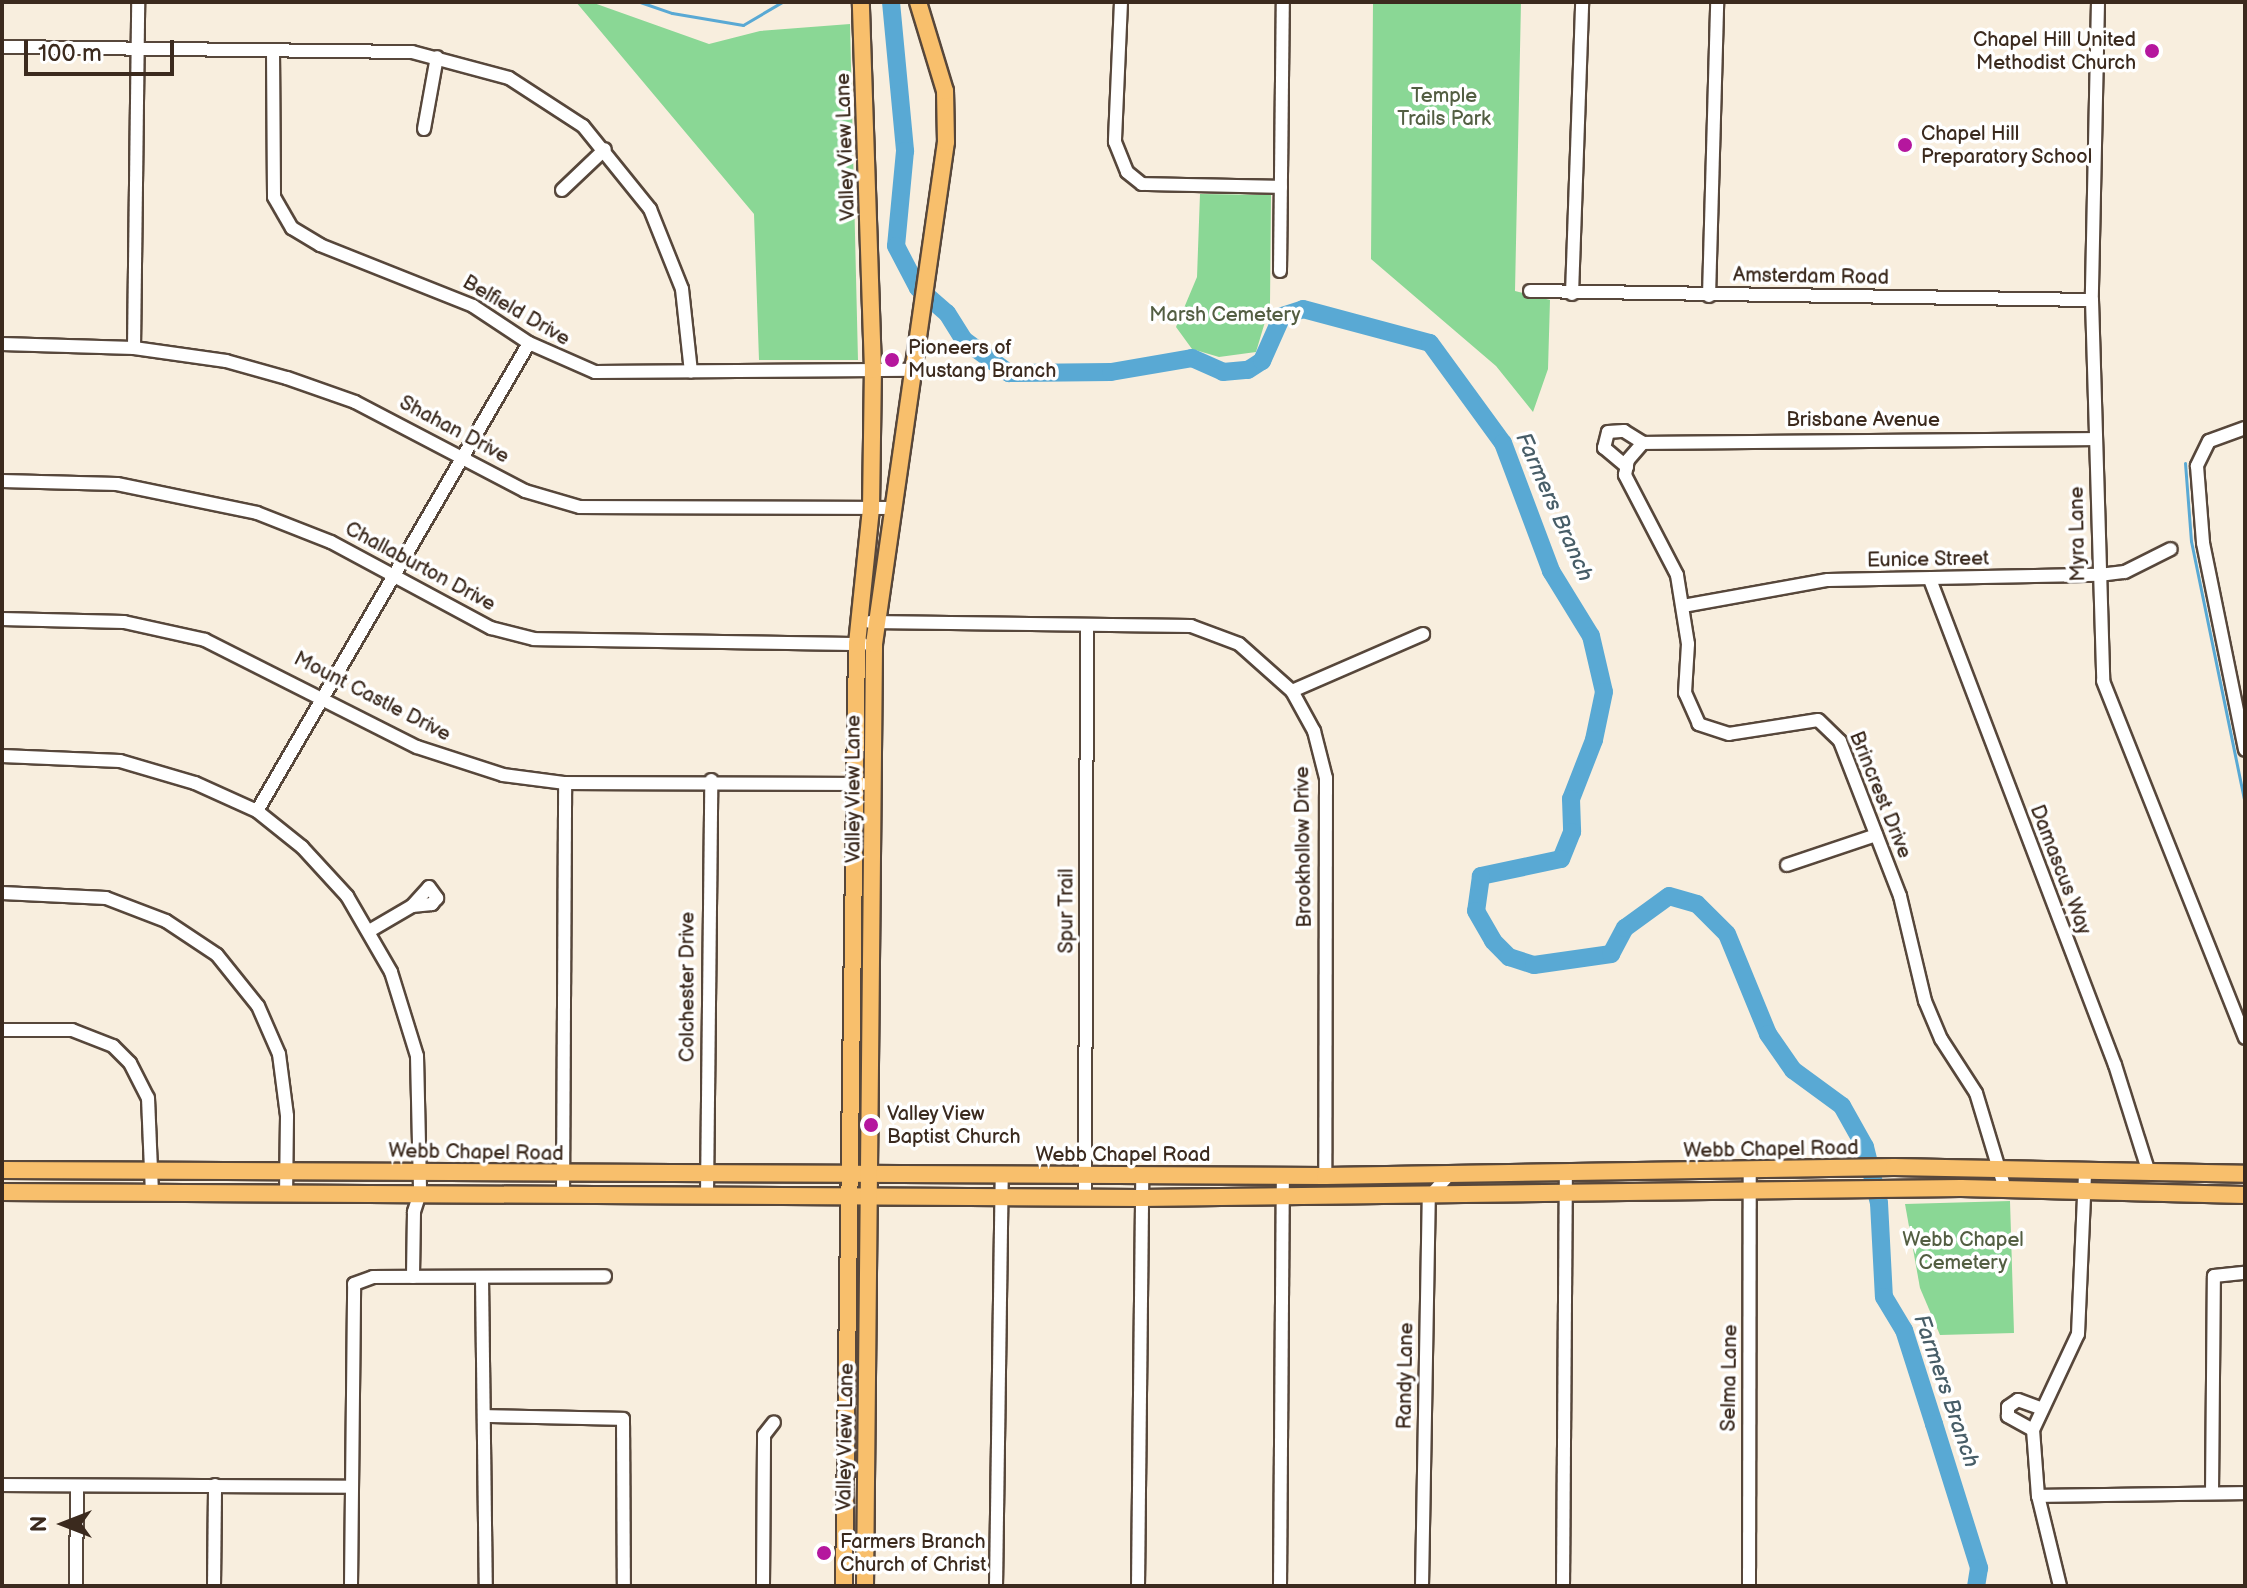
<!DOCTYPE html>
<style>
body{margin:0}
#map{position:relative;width:2247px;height:1588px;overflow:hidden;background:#f8eede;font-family:"Balsamiq Sans",sans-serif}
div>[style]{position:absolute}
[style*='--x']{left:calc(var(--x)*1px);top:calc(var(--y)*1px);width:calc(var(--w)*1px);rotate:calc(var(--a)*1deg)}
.green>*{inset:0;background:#8ad795}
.stream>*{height:3px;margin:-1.5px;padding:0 1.5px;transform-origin:1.5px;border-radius:1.5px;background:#59a9d4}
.river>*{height:18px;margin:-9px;padding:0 9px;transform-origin:9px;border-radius:9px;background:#59a9d4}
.roads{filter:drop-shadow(2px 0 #57473b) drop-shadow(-2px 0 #57473b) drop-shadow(0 2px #57473b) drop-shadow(0 -2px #57473b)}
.minor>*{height:12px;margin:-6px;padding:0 6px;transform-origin:6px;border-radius:6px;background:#fff}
.major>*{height:16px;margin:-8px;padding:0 8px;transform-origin:8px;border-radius:8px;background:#f8bf6c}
.dots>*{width:22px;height:22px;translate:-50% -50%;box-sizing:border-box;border:4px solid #fff;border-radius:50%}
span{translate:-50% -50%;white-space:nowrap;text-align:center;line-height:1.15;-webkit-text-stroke:7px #fff;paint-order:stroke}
.poi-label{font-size:20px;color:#3b2a1e}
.right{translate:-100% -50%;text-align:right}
.left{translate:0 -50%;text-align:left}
.park-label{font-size:20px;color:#535e42}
.street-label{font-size:20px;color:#3b2a1e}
.water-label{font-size:22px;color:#475d67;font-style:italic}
.frame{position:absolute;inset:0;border:4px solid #3b2a1e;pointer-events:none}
.north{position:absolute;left:24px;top:1484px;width:80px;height:80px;-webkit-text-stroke:6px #fff;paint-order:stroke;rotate:270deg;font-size:22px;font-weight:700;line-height:32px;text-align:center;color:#3b2a1e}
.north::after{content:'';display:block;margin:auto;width:28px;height:36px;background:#3b2a1e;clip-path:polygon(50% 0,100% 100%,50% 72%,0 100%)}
.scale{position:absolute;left:24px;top:40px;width:150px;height:36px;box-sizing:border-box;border:4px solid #3b2a1e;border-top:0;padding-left:10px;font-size:24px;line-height:28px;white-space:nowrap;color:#3b2a1e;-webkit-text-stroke:6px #fff;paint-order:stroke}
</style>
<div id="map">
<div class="green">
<i style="clip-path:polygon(576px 2px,591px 2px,709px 44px,760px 31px,850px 24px,858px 360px,759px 360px,754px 214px)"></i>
<i style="clip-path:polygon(1373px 2px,1521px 2px,1515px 291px,1550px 300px,1548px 369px,1533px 412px,1496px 366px,1371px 259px)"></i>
<i style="clip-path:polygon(1200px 194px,1271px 195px,1270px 305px,1256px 352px,1219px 357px,1192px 349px,1176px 327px,1197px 277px)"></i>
<i style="clip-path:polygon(2010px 1201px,2014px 1333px,1940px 1335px,1920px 1288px,1905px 1204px)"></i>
</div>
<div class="stream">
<i style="--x:640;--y:2;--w:34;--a:19"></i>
<i style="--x:672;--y:13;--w:72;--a:9.6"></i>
<i style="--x:743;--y:25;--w:45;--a:-30.5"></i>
<i style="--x:2185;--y:463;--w:78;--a:85.6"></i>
<i style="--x:2191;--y:541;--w:269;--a:78.4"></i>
</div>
<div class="river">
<i style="--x:891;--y:2;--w:150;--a:84.6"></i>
<i style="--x:905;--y:151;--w:95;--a:95.4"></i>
<i style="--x:896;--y:246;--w:47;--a:62.4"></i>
<i style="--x:918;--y:288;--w:38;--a:41"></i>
<i style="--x:947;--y:313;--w:32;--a:58"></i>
<i style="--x:964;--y:340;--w:56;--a:36.3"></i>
<i style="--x:1009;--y:373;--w:102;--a:-0.6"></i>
<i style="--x:1111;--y:372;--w:82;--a:-9.8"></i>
<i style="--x:1192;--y:358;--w:34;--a:24"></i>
<i style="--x:1223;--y:372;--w:25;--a:-5"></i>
<i style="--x:1248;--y:370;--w:17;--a:-33"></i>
<i style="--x:1262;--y:361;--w:49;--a:-66"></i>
<i style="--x:1282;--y:316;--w:22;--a:-18"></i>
<i style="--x:1303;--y:309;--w:131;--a:15"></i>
<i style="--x:1430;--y:343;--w:124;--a:53.9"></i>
<i style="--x:1503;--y:443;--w:137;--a:69.4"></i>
<i style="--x:1551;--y:571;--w:76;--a:58.4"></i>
<i style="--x:1591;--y:636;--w:57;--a:76.9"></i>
<i style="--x:1604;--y:692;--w:49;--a:101.8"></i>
<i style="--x:1594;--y:740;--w:63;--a:111.3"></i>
<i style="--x:1571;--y:799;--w:33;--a:88"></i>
<i style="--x:1572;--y:832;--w:29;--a:112"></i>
<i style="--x:1561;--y:859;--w:82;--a:168"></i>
<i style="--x:1481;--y:876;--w:35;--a:98"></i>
<i style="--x:1476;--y:911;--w:34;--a:60"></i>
<i style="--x:1493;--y:941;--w:23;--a:45"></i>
<i style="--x:1509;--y:957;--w:26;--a:18"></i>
<i style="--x:1534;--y:965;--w:78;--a:-8.1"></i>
<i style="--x:1611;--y:954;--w:30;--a:-62"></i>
<i style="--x:1625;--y:928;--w:54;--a:-36"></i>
<i style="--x:1669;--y:896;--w:29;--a:16"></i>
<i style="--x:1697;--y:904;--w:42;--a:45"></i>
<i style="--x:1727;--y:934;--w:108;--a:67.7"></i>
<i style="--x:1768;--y:1034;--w:44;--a:55.2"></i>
<i style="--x:1793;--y:1070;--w:61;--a:36.3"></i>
<i style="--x:1842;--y:1106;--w:47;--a:60.7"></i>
<i style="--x:1865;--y:1147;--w:58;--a:76"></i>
<i style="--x:1879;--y:1203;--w:94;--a:87"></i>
<i style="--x:1884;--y:1297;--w:39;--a:59"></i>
<i style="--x:1904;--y:1330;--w:99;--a:72.3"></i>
<i style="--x:1934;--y:1424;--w:151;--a:72.6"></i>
<i style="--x:1979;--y:1568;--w:18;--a:99"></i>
</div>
<div class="roads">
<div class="minor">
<i style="--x:1121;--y:2;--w:140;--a:92.5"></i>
<i style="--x:1115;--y:142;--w:32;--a:68"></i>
<i style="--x:1127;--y:172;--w:19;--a:39"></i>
<i style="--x:1142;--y:184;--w:139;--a:1.2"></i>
<i style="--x:2098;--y:2;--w:298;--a:91.2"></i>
<i style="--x:2092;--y:300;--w:381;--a:88.3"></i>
<i style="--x:2103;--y:681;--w:384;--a:68.3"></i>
<i style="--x:2;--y:47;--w:410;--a:0.7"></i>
<i style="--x:412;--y:52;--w:100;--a:15"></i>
<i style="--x:509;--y:78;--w:88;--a:33"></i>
<i style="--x:583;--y:126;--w:107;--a:51.1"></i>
<i style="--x:650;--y:209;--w:86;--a:68.2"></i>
<i style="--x:682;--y:289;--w:83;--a:83.8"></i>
<i style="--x:273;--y:51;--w:146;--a:89.6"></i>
<i style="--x:274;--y:197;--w:36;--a:60"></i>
<i style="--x:292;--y:228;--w:33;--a:31"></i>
<i style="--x:320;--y:245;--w:165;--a:21.7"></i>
<i style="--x:473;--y:306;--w:67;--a:33.5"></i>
<i style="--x:529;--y:343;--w:72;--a:23.7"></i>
<i style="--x:595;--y:372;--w:321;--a:-0.4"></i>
<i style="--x:424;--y:129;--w:73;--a:-79.8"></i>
<i style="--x:562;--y:190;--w:59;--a:-43.6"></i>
<i style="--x:1280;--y:271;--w:269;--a:-89.4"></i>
<i style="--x:1530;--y:291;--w:562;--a:0.92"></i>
<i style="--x:1572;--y:294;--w:292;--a:-88"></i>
<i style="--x:1709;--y:296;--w:294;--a:-88.4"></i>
<i style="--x:2;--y:344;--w:132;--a:1.7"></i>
<i style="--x:134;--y:348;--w:93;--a:8"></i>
<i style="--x:226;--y:361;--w:63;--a:15.6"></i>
<i style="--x:287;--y:378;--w:72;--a:19.4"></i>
<i style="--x:355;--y:402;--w:192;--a:27.6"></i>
<i style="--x:525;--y:491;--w:57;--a:16.2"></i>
<i style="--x:580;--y:507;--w:312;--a:0.2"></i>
<i style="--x:134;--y:348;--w:346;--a:-89.3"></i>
<i style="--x:2245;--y:428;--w:38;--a:160"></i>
<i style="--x:2209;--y:441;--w:28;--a:116"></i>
<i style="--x:2197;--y:466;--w:77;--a:85.5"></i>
<i style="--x:2203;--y:543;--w:211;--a:78.5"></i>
<i style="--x:1627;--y:467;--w:30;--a:-140"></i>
<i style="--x:1604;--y:448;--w:16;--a:-76"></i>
<i style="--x:1608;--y:432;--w:16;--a:-4"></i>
<i style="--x:1624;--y:431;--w:22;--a:32"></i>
<i style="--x:2;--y:481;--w:115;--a:1.5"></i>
<i style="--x:117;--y:484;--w:143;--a:11.7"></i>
<i style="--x:257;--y:513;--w:79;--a:21.4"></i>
<i style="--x:331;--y:542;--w:182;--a:28.3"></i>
<i style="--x:491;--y:628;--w:44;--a:14.3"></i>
<i style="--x:534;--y:639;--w:329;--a:0.9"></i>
<i style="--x:1931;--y:582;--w:517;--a:69.15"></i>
<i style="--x:2115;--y:1065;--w:113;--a:72.5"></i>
<i style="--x:1683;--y:606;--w:147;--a:-10.2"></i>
<i style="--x:1828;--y:580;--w:271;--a:-1.1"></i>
<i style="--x:2099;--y:575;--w:26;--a:-7"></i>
<i style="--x:2125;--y:572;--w:51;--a:-26.6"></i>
<i style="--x:2;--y:619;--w:122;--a:1.4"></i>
<i style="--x:124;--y:622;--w:83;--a:12.5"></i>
<i style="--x:205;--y:640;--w:237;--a:26.8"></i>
<i style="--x:417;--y:747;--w:90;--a:18"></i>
<i style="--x:503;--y:775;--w:63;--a:7.4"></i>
<i style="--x:565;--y:783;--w:298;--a:0.2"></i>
<i style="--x:870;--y:622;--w:321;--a:0.7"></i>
<i style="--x:1191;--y:626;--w:51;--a:20.6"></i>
<i style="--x:1239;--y:644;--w:71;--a:41.6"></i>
<i style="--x:1292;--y:691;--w:46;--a:61.2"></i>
<i style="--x:1314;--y:731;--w:49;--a:75.7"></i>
<i style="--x:1326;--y:778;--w:398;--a:90.1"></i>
<i style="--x:1292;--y:691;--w:143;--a:-23.5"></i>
<i style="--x:2;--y:756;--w:118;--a:2.4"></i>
<i style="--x:120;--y:761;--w:78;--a:16.3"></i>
<i style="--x:195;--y:783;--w:68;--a:24.3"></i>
<i style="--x:257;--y:811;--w:58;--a:38.7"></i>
<i style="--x:302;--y:847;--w:67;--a:47.4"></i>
<i style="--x:347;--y:896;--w:88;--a:59.9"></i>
<i style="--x:391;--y:972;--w:88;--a:72.8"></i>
<i style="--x:417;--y:1056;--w:137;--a:88.7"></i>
<i style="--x:420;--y:1193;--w:20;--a:108"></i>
<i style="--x:414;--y:1212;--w:65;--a:90.9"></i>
<i style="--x:257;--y:811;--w:541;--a:-59.83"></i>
<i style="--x:1787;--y:865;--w:94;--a:-18.6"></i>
<i style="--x:429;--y:887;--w:14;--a:54"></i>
<i style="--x:437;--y:898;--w:8;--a:130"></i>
<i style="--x:432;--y:904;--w:20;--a:174"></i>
<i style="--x:412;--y:906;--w:25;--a:-48"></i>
<i style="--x:2;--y:893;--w:104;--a:2.8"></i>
<i style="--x:106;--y:898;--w:64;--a:21"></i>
<i style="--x:166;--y:921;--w:61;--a:33.7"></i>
<i style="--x:217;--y:955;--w:65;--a:51.2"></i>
<i style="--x:258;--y:1006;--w:52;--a:66.4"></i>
<i style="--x:279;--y:1054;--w:63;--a:82.6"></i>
<i style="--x:287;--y:1116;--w:77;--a:90.7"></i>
<i style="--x:371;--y:930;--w:48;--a:-30.3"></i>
<i style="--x:2;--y:1030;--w:70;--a:0"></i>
<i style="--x:72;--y:1030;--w:44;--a:21.3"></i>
<i style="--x:113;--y:1046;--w:24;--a:45"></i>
<i style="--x:130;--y:1063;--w:39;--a:63"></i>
<i style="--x:148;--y:1098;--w:95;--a:87.6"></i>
<i style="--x:2005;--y:1189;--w:100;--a:-106.8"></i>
<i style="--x:1976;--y:1093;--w:64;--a:-122.9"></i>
<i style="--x:1941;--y:1039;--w:41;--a:-112.8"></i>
<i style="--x:1925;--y:1001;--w:108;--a:-103.4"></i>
<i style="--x:1900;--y:896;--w:166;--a:-111.2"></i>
<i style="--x:1840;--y:741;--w:30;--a:-136"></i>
<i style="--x:1818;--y:720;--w:90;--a:171.1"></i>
<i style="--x:1729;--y:734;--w:32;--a:-162"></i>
<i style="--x:1699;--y:724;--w:34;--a:-114"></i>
<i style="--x:1685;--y:693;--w:49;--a:-86.5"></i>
<i style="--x:1688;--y:644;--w:70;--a:-99.1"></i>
<i style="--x:1677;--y:575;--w:113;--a:-117.5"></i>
<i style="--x:1625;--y:475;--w:15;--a:-79"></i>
<i style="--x:1628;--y:460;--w:23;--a:-49"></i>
<i style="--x:1643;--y:443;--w:453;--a:-0.5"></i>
<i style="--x:563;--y:1194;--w:411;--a:-89.7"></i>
<i style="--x:707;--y:1195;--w:415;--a:-89.4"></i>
<i style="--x:1085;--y:1197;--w:571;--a:-89.8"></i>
<i style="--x:482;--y:1278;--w:308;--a:89.3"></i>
<i style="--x:485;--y:1416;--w:138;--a:1.2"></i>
<i style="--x:623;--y:1419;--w:167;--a:89.7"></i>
<i style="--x:2033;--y:1430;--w:29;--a:-151"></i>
<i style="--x:2008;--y:1416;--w:9;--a:-90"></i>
<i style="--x:2008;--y:1407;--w:12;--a:-35"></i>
<i style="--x:2018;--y:1400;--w:23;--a:20"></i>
<i style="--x:2;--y:1485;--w:348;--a:0.3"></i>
<i style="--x:2212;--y:1493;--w:217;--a:-89.5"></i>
<i style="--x:2214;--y:1276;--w:31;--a:-6"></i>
<i style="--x:2038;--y:1496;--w:207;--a:-0.8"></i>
<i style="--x:76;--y:1586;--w:100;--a:-89.4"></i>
<i style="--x:214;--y:1586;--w:101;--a:-89.4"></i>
<i style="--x:351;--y:1586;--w:302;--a:-89.4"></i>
<i style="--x:354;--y:1284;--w:20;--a:-20"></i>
<i style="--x:373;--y:1277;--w:232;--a:-0.2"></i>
<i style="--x:763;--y:1586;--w:151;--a:-89.6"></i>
<i style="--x:764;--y:1435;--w:16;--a:-52"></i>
<i style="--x:996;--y:1586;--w:410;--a:-89.2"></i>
<i style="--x:1138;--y:1586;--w:411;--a:-89.4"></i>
<i style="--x:1280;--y:1586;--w:411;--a:-89.6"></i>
<i style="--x:1422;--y:1586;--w:389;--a:-89"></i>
<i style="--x:1429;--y:1197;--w:30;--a:-48"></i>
<i style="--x:1563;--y:1586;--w:413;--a:-89.6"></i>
<i style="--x:1749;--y:1586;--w:416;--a:-89.9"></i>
<i style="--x:2060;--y:1586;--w:93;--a:-103.7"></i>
<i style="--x:2038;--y:1496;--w:66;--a:-94.3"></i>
<i style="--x:2033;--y:1430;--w:106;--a:-64.9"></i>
<i style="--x:2078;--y:1334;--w:161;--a:-87.5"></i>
</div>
<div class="major">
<i style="--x:2;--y:1170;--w:1323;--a:0.26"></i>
<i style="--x:1325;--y:1176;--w:569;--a:-0.91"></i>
<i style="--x:1894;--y:1167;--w:351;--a:1.1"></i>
<i style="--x:2;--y:1192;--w:1138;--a:0.3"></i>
<i style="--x:1140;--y:1198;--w:821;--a:-0.7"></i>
<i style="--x:1961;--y:1188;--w:284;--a:1.4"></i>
<i style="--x:844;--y:1586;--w:942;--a:-89.21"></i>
<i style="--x:857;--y:644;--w:136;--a:-84.1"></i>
<i style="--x:871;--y:509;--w:139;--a:-89.2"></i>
<i style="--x:873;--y:370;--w:368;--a:-91.9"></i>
<i style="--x:865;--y:1586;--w:942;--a:-89.45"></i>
<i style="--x:874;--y:644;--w:507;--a:-81.84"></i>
<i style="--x:946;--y:142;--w:51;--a:-91.1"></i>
<i style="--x:945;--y:91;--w:93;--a:-106.9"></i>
</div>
</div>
<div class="dots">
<i style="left:2152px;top:51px;background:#b5179e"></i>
<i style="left:1905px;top:145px;background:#b5179e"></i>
<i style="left:892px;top:360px;background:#b5179e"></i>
<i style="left:871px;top:1125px;background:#b5179e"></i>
<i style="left:824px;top:1553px;background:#b5179e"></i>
</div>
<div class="poi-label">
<span class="right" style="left:2136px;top:52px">Chapel Hill United<br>Methodist Church</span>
<span class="left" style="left:1921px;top:146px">Chapel Hill<br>Preparatory School</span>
<span class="left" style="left:908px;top:360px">Pioneers of<br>Mustang Branch</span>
<span class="left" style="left:887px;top:1126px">Valley View<br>Baptist Church</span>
<span class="left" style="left:840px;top:1554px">Farmers Branch<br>Church of Christ</span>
</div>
<div class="park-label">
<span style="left:1444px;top:108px">Temple<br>Trails Park</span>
<span style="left:1225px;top:315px">Marsh Cemetery</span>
<span style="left:1963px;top:1252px">Webb Chapel<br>Cemetery</span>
</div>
<div class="street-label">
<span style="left:846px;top:147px;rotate:-92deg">Valley View Lane</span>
<span style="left:1811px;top:277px;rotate:1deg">Amsterdam Road</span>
<span style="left:516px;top:311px;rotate:30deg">Belfield Drive</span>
<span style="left:1863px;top:420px">Brisbane Avenue</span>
<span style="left:454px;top:430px;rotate:28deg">Shahan Drive</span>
<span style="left:2078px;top:534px;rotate:-91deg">Myra Lane</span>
<span style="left:1928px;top:560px;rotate:-1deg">Eunice Street</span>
<span style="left:420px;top:567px;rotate:28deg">Challaburton Drive</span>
<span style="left:372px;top:697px;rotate:27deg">Mount Castle Drive</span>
<span style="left:854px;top:789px;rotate:-90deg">Valley View Lane</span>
<span style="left:1880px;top:795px;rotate:68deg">Brincrest Drive</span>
<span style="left:1304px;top:847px;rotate:-91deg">Brookhollow Drive</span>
<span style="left:2060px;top:870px;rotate:69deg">Damascus Way</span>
<span style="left:1067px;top:911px;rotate:-90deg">Spur Trail</span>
<span style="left:688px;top:987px;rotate:-90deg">Colchester Drive</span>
<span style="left:1771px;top:1150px;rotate:-1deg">Webb Chapel Road</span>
<span style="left:476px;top:1153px;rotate:1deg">Webb Chapel Road</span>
<span style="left:1123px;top:1155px">Webb Chapel Road</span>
<span style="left:1406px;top:1376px;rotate:-89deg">Randy Lane</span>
<span style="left:1730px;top:1378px;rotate:-89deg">Selma Lane</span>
<span style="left:846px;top:1437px;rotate:-89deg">Valley View Lane</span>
</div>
<div class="water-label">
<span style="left:1554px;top:507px;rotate:66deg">Farmers Branch</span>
<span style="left:1946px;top:1391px;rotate:71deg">Farmers Branch</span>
</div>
<div class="frame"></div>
<div class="north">N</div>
<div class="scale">100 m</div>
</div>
